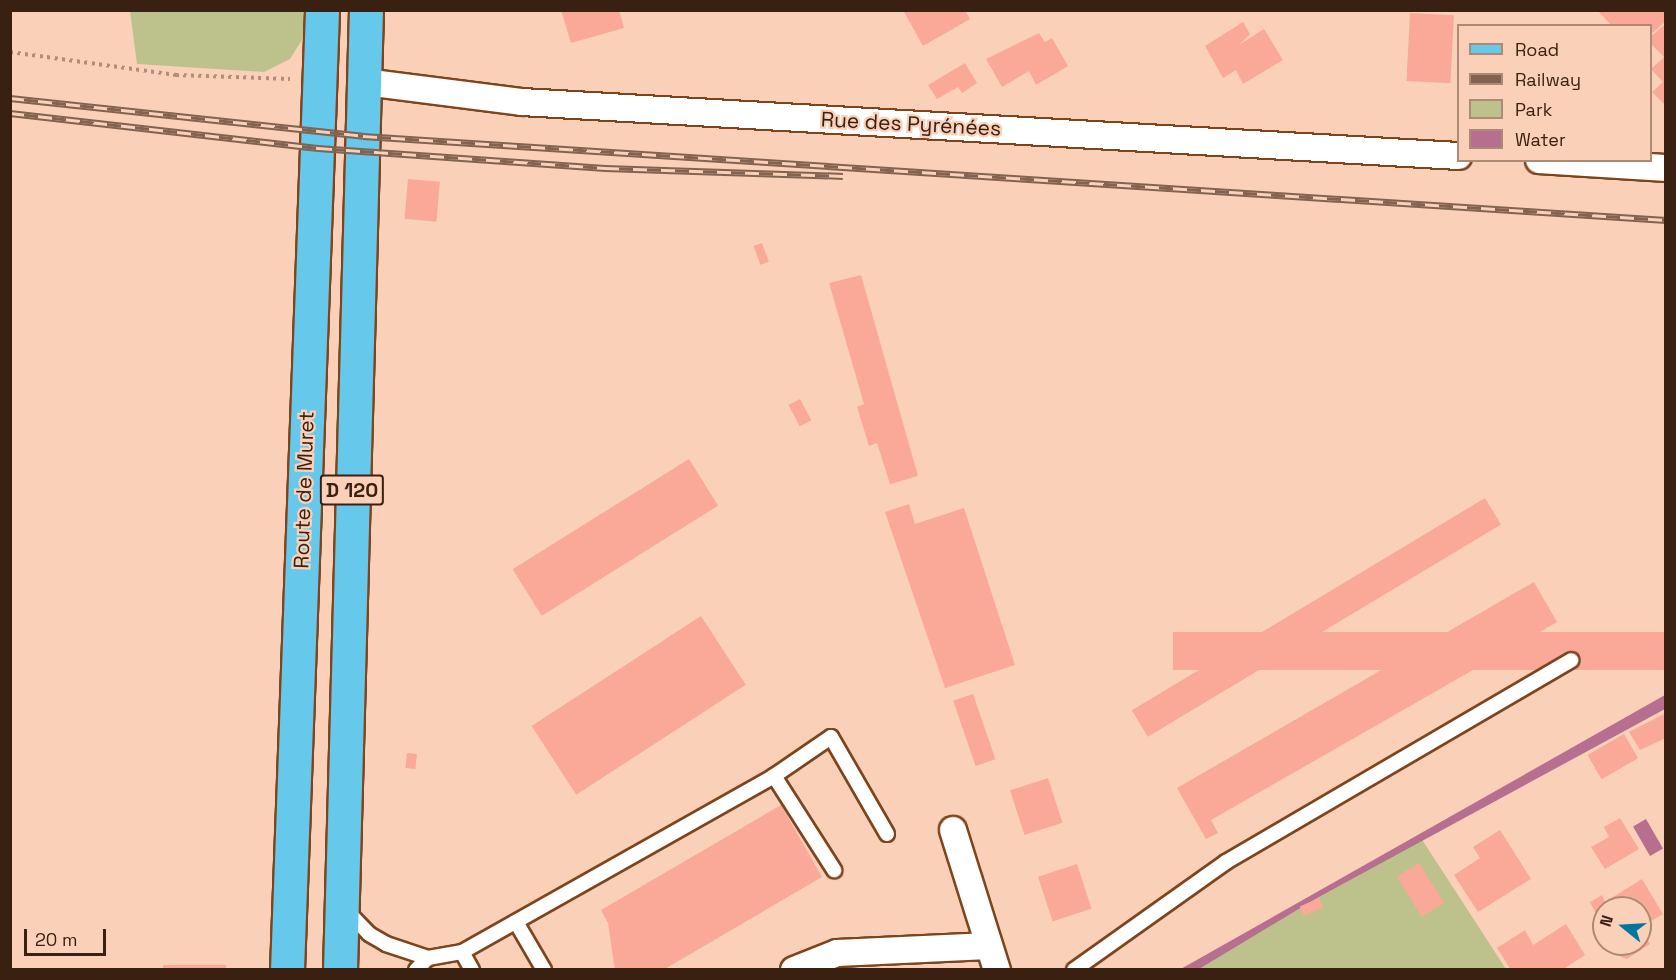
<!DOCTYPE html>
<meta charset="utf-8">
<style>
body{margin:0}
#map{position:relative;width:1676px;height:980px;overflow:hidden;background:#fad0b8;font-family:"Space Grotesk",sans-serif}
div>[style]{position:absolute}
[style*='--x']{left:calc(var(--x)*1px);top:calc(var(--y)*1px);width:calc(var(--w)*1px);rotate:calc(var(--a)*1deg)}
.green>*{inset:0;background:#bdc28c}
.water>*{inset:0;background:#b66f8f;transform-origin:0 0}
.building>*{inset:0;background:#faa999;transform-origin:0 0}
.path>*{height:4px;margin-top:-2px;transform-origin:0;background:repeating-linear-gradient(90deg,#b28e79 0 3px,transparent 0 7.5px)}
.roads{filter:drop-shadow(2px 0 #7e441c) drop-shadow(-2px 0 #7e441c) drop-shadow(0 2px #7e441c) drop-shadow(0 -2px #7e441c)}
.lane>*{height:14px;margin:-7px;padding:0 7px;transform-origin:7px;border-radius:7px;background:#fff}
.street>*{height:26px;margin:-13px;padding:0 13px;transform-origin:13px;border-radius:13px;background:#fff}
.primary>*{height:33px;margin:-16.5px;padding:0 16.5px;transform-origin:16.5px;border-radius:16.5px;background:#66c9eb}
.rail>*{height:7px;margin-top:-3.5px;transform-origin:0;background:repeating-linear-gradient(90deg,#fad0b8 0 14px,#836350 0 28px);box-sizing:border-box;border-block:2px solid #836350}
span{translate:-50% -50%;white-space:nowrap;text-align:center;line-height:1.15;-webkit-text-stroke:4.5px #fad0b8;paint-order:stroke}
.shield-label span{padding:2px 4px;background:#fad0b8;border:2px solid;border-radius:4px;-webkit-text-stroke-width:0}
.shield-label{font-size:20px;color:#3a2010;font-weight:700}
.street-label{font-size:21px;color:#3a2010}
.frame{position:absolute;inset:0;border:12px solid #3a2010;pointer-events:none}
.legend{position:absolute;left:1457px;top:24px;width:195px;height:138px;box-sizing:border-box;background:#fad0b8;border:2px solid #ad8a75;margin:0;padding:8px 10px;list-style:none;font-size:18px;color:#3a2010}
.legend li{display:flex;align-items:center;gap:12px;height:30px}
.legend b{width:30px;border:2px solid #ad8a75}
.north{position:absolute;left:1592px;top:896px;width:60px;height:60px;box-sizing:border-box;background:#fad0b8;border:2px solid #ad8a75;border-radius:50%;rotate:288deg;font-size:16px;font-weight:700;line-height:24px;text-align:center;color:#3a2010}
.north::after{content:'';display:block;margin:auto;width:21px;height:27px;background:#0177a0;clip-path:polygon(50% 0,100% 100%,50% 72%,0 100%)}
.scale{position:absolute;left:24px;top:929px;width:82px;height:27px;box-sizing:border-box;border:3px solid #3a2010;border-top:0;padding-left:8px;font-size:18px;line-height:21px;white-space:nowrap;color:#3a2010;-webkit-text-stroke:4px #fad0b8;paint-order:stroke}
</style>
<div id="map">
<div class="green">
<i style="clip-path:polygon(130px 11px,308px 11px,307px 32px,290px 59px,264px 72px,137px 64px)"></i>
<i style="clip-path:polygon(1419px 835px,1506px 969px,1189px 970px)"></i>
</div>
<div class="water">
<i style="clip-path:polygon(1665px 695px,1665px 709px,1317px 898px,1199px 969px,1179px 970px)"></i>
<i style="left:1646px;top:819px;width:34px;height:15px;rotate:60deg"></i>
</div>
<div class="building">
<i style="clip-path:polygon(561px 10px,619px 10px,624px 28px,571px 43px)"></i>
<i style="clip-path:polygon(903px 10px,965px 10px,970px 19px,923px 46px)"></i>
<i style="clip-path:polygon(1597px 10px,1666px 10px,1666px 21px,1650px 35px,1650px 26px,1612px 26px)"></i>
<i style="left:1410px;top:13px;width:44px;height:68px;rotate:3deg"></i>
<i style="clip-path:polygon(1243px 22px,1250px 34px,1239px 45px,1264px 29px,1283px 60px,1243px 84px,1236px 70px,1223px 78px,1205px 46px)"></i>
<i style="clip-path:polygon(1666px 24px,1666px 103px,1664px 104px,1652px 92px,1663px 82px,1651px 69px,1664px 57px,1650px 43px,1650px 37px)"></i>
<i style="clip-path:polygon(1039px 33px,1045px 42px,1052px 38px,1068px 66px,1036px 85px,1029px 71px,1002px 87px,986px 59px)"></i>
<i style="clip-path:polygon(965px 63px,977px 83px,962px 93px,958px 87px,937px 99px,928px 85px)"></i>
<i style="left:408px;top:179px;width:32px;height:40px;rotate:5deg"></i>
<i style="left:762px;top:243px;width:20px;height:9px;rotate:70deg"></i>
<i style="clip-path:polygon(861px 275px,918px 476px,890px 484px,877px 443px,869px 446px,857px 407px,864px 404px,829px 283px)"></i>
<i style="left:800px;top:399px;width:24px;height:13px;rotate:62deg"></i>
<i style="left:689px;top:459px;width:55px;height:208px;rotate:58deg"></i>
<i style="left:1485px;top:498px;width:31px;height:412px;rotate:59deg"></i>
<i style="clip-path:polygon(909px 504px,915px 524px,964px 508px,1015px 665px,945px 688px,885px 512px)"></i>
<i style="clip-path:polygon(1534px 582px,1557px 622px,1211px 820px,1218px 833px,1206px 839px,1177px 788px)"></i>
<i style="left:701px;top:616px;width:82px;height:202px;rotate:57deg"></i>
<i style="left:1666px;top:632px;width:38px;height:493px;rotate:90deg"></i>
<i style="left:973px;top:694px;width:69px;height:21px;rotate:71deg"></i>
<i style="clip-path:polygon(1666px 713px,1666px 738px,1640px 750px,1629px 732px)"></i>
<i style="left:1624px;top:734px;width:28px;height:42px;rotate:60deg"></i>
<i style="left:407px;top:753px;width:10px;height:15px;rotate:6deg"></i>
<i style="left:1048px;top:778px;width:47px;height:40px;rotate:72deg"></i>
<i style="clip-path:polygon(781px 805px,822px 877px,663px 970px,615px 970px,608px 923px,601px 910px)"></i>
<i style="clip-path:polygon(1620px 818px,1639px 849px,1605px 869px,1591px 847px,1609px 837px,1604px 827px)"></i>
<i style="clip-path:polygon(1500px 830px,1531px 879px,1478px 912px,1454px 875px,1480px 858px,1473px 847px)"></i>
<i style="left:1419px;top:863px;width:47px;height:26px;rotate:58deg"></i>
<i style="left:1077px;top:864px;width:47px;height:41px;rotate:72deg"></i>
<i style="clip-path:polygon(1642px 879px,1663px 914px,1640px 928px,1640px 908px,1604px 908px,1604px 930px,1590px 902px,1602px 895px,1605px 902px)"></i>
<i style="left:1319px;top:898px;width:10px;height:21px;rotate:66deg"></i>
<i style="clip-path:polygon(1566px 924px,1585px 955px,1562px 970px,1511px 970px,1497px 948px,1525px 930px,1533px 945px)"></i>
<i style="clip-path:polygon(1640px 928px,1650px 944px,1627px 959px,1621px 957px,1613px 944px,1640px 944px)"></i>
<i style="left:163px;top:965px;width:63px;height:5px"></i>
</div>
<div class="path">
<i style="--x:10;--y:52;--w:168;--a:7.9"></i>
<i style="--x:176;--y:75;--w:114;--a:2"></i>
</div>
<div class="roads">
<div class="lane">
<i style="--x:774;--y:776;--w:112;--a:57.4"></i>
<i style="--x:346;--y:910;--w:33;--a:46"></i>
<i style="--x:369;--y:934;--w:20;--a:30"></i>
<i style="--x:386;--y:944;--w:44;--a:18.4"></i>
<i style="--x:428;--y:958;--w:35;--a:-10"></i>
<i style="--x:462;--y:952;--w:358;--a:-29.4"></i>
<i style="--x:774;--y:776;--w:69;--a:-34.4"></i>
<i style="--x:831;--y:737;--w:112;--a:60"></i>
<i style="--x:516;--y:922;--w:56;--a:59.7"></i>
<i style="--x:462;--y:952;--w:21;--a:61"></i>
<i style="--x:416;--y:970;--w:17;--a:-45"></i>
<i style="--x:1074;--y:970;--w:186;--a:-35.4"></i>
<i style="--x:1226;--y:862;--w:400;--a:-30.3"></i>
</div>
<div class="street">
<i style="--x:365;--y:82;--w:158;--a:7.3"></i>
<i style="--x:522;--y:102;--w:938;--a:3.3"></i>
<i style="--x:1539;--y:160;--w:127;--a:3.6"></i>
<i style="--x:953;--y:830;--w:147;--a:72.6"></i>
<i style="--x:794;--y:970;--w:46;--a:-21.6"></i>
<i style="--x:837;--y:953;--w:152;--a:-2.6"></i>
</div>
<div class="primary">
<i style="--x:287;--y:970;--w:961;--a:-87.91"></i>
<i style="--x:340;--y:970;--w:960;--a:-88.45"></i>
</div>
</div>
<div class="rail">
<i style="--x:10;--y:98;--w:355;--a:6.1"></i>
<i style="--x:363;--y:136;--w:1306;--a:3.69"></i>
<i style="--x:10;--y:113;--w:310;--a:6.5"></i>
<i style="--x:318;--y:148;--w:288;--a:4"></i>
<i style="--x:605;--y:168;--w:238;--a:1.9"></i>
</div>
<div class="shield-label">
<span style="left:352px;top:490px">D 120</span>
</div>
<div class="street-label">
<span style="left:911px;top:124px;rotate:3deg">Rue des Pyrénées</span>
<span style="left:304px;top:490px;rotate:-88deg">Route de Muret</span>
</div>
<div class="frame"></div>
<ul class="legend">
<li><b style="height:8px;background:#66c9eb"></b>Road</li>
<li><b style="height:8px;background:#836350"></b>Railway</li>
<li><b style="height:16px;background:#bdc28c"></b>Park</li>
<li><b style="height:16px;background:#b66f8f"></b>Water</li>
</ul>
<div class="north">N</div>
<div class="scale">20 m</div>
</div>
